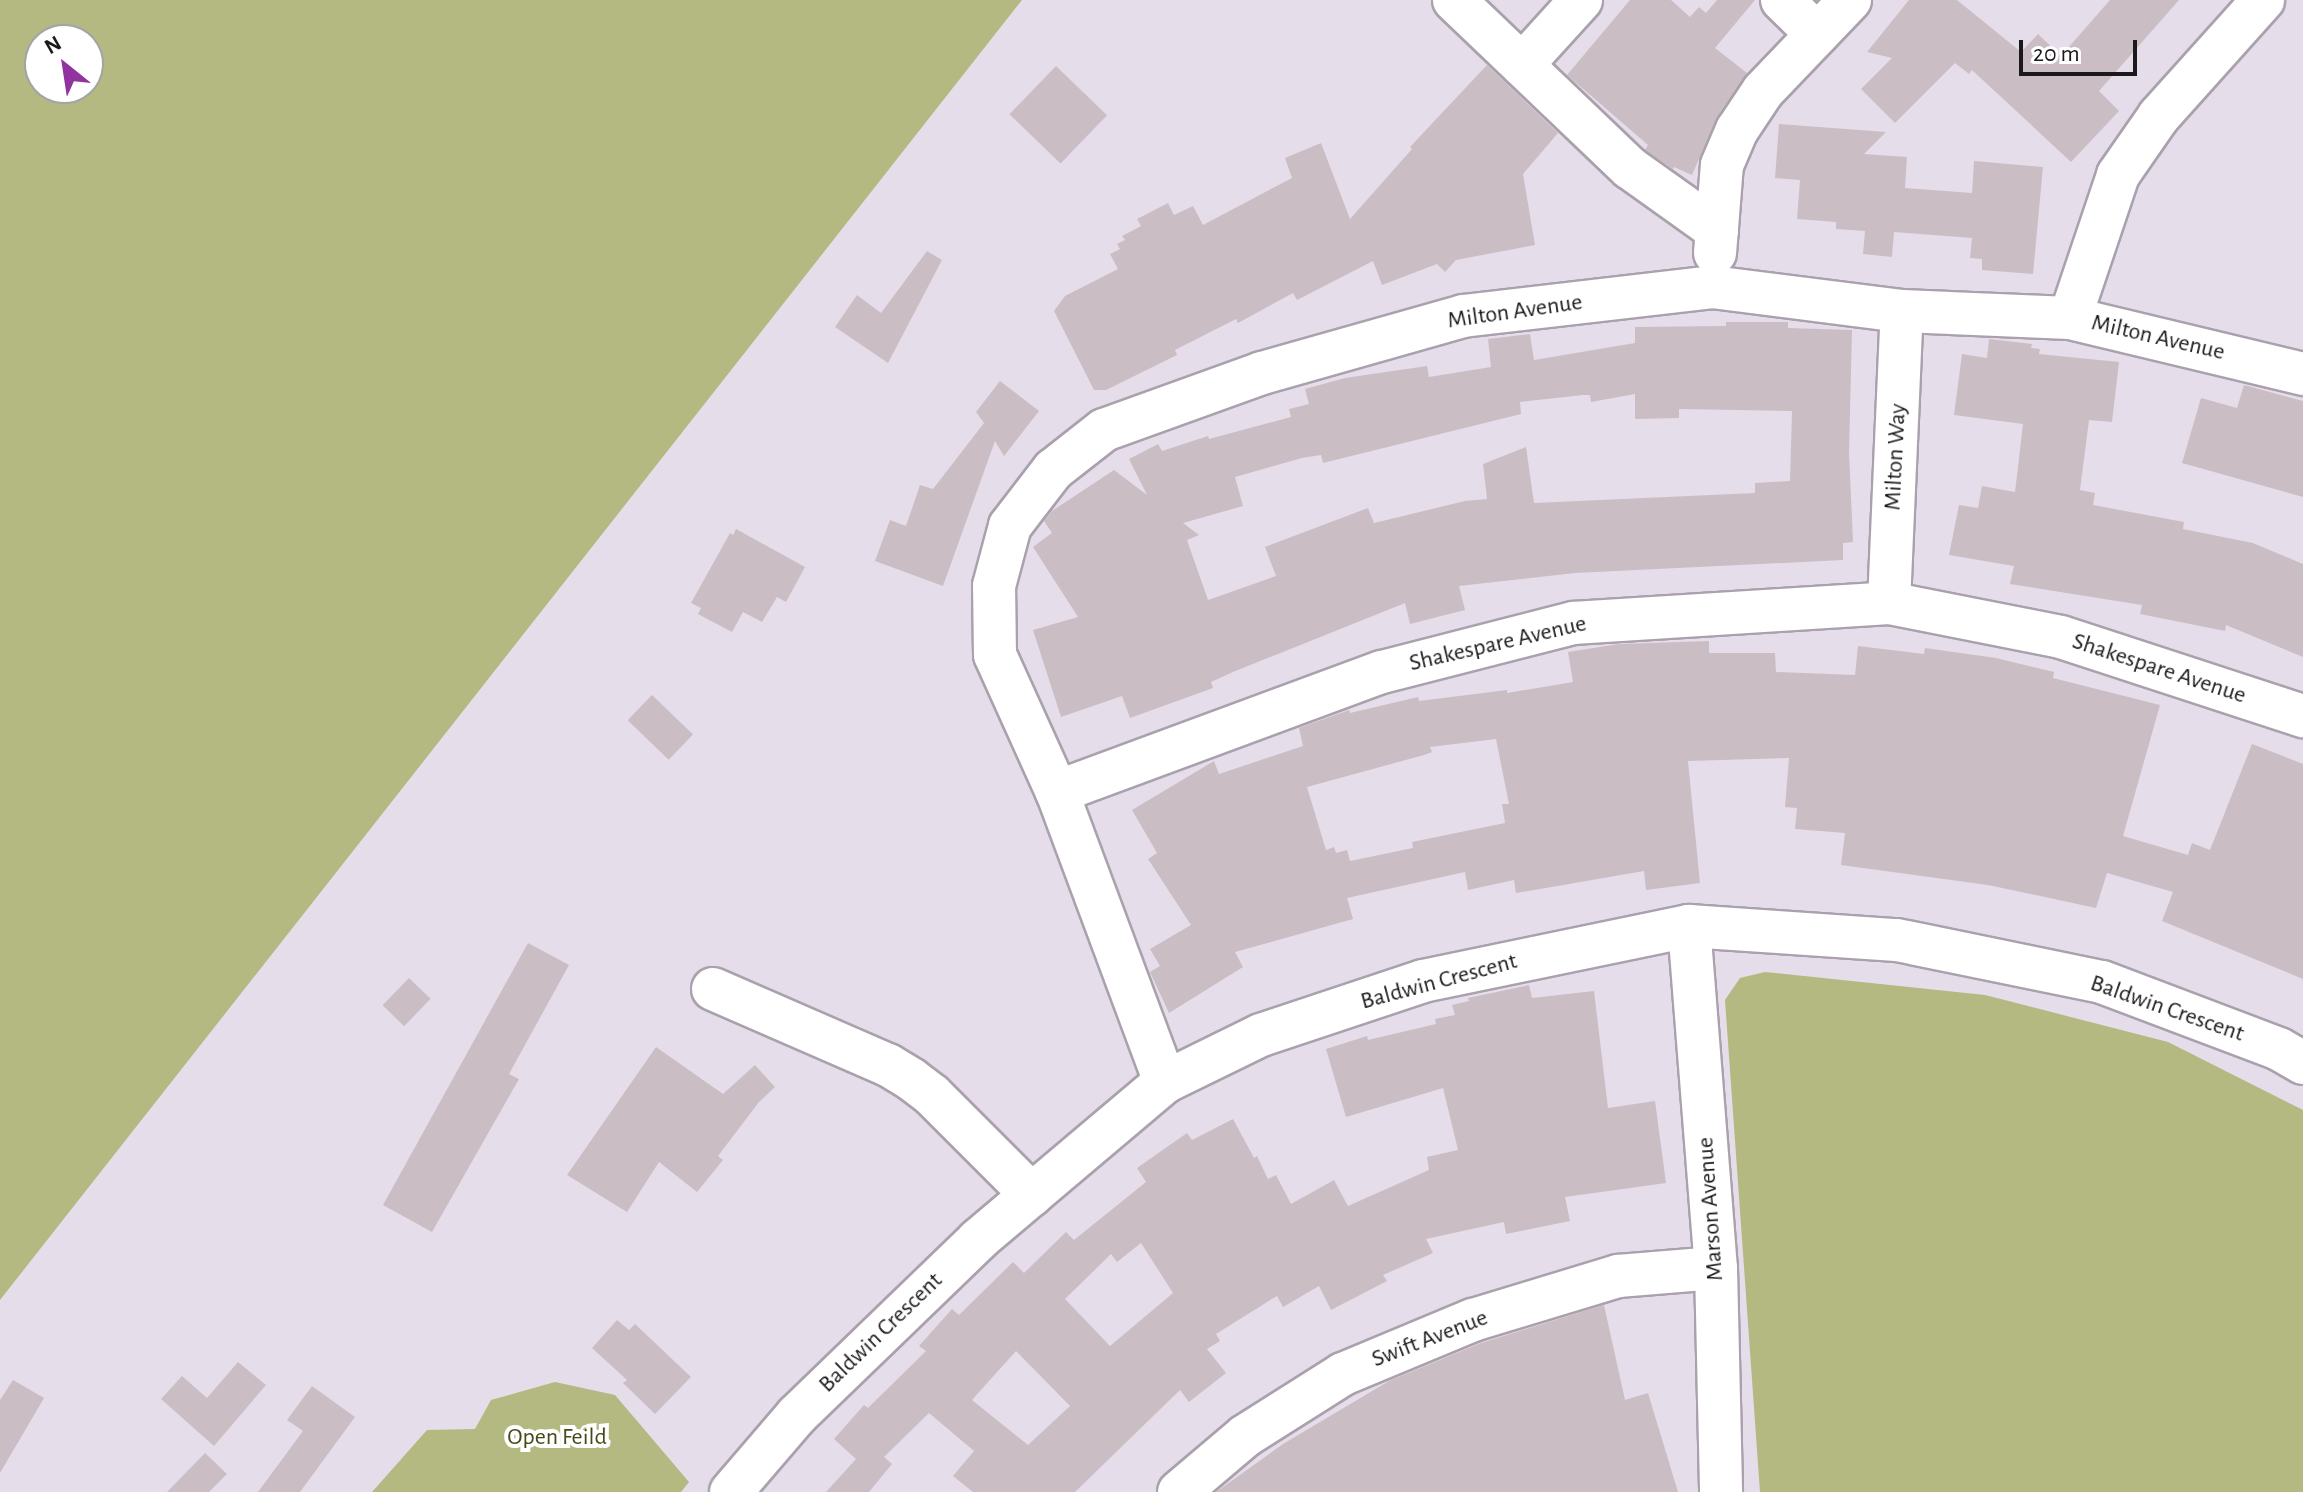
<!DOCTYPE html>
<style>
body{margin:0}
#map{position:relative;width:2303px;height:1492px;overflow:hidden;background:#e6ddea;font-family:"Alegreya Sans",sans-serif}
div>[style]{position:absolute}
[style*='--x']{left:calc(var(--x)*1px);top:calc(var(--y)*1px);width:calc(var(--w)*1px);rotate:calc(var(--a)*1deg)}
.green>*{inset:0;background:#b3b980}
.building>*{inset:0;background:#cbbdc4;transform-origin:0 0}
.roads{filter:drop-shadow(2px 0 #aaa1ad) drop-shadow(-2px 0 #aaa1ad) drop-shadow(0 2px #aaa1ad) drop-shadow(0 -2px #aaa1ad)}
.minor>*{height:42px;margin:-21px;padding:0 21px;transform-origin:21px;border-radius:21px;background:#fff}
span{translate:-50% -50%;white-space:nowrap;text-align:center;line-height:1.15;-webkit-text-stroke:8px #fff;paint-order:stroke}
.street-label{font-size:24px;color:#1c191d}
.park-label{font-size:24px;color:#474a17}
.north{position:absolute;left:24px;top:24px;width:80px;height:80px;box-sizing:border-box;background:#fff;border:2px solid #a4a3a5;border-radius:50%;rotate:330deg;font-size:22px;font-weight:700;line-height:32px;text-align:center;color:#1c191d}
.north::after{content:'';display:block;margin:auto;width:28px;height:36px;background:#91349f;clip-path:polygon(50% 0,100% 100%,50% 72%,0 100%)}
.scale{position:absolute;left:2019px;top:40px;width:118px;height:36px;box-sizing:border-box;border:4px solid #1c191d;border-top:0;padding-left:10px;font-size:24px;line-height:28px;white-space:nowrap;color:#1c191d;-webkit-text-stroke:6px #fff;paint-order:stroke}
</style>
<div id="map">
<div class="green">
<i style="clip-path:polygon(evenodd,0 0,1022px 0,0 1300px,0 0,40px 40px,88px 40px,88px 88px,40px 88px,40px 40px)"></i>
<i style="clip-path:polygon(1765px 972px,1985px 995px,2168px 1042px,2303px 1110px,2303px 1492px,1760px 1492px,1725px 1000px,1740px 978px)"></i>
<i style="clip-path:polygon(555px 1382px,615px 1395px,689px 1482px,681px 1492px,372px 1492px,427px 1430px,475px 1429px,491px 1400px)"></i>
</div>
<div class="building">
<i style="clip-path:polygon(1630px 0,1671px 0,1690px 17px,1699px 7px,1706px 13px,1717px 0,1755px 0,1715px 48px,1747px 73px,1717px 117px,1692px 175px,1674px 167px,1673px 169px,1645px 150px,1648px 145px,1567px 75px)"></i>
<i style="clip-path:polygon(1909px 0,1957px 0,2021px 52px,2038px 34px,2061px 56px,2110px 0,2179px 0,2099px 91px,2119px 111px,2071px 162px,1972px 70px,1969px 74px,1955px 63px,1895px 123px,1861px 89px,1892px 58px,1867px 52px)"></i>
<i style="clip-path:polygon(1487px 65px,1558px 133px,1523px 174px,1535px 245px,1456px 260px,1445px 272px,1437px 264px,1382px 285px,1373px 261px,1297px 300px,1293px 293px,1238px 323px,1236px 319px,1175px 350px,1177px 355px,1106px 390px,1094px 390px,1054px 311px,1065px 296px,1118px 269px,1110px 254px,1120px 249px,1117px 244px,1125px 240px,1122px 236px,1141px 226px,1137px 219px,1168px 203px,1174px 215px,1193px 206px,1203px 225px,1292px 178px,1285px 158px,1321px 143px,1350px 219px,1412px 149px,1410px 147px)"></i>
<i style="left:1056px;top:66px;width:71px;height:67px;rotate:44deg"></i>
<i style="clip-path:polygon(1779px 124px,1886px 132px,1864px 154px,1907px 157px,1905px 188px,1972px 193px,1974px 161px,2043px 167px,2033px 274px,1982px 270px,1982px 259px,1970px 258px,1972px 238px,1894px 232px,1892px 257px,1863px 254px,1865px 231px,1836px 229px,1836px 222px,1797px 219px,1800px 180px,1775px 178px)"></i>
<i style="clip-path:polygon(927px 251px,942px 260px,888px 363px,835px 327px,857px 295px,881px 313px)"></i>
<i style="clip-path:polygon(evenodd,1726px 322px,1788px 322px,1788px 328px,1852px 330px,1849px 452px,1853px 542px,1843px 543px,1843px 560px,1575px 573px,1459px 586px,1465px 610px,1410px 624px,1405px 603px,1233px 672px,1211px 682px,1213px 688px,1130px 718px,1122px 696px,1061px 717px,1033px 630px,1078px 617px,1033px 547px,1052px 533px,1044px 521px,1052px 511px,1114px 470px,1147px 495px,1129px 459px,1158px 444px,1162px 451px,1208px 436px,1209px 439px,1291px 417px,1289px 409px,1309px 404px,1305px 389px,1345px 378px,1427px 366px,1429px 377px,1491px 367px,1488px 339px,1530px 334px,1534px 360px,1635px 343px,1635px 327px,1726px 326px,1726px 322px,1635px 394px,1635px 419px,1679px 418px,1679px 409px,1792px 411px,1790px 481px,1755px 483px,1755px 493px,1534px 503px,1526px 447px,1483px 464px,1487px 499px,1465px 501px,1374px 523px,1368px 508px,1265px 547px,1276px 576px,1208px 600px,1187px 540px,1199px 535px,1183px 523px,1243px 506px,1235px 477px,1302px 458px,1321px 455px,1323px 463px,1521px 414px,1520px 402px,1583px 395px,1590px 395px,1591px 402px,1635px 394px)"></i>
<i style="clip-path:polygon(1989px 339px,2032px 344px,2031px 348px,2040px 349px,2039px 354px,2119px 362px,2112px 422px,2089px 420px,2080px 490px,2095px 493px,2093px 505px,2184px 522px,2183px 529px,2253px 543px,2303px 564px,2303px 657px,2226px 625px,2225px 631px,2140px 614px,2142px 605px,2010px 584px,2014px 566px,1949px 555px,1959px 505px,1978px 508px,1982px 486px,2015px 492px,2023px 424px,1954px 415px,1962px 354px,1987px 358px)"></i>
<i style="clip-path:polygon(1000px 381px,1039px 411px,1004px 456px,995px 441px,943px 586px,875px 561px,890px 520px,906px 526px,920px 485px,933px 489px,984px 423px,976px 412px)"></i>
<i style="clip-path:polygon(2244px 385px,2303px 401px,2303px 497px,2182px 463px,2201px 398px,2237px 408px)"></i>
<i style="clip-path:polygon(736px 529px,805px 567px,786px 602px,777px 597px,762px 622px,743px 612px,732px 632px,698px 614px,701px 608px,691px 603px,730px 533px,733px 535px)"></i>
<i style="clip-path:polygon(evenodd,1709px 641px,1709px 653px,1775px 653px,1776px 672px,1855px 675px,1858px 646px,1924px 654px,1925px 648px,1996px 658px,2054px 672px,2053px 678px,2160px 705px,2123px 836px,2188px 855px,2192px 843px,2210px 850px,2252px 744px,2303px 764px,2303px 979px,2162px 921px,2173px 892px,2107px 873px,2096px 908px,1988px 885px,1841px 865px,1845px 833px,1795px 829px,1797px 808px,1785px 807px,1789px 758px,1688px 761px,1700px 883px,1646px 890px,1644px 871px,1516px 893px,1514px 880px,1468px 890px,1465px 872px,1347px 898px,1353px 919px,1235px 952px,1243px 967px,1169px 1013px,1150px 972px,1160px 966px,1150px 949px,1191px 925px,1148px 859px,1157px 853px,1132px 810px,1214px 761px,1219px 774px,1303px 746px,1299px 728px,1349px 710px,1350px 713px,1418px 697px,1419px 701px,1507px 690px,1507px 693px,1573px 682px,1568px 652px,1619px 644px,1709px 641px,1496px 739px,1509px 804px,1502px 804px,1505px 823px,1412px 842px,1413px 848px,1350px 861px,1347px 850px,1336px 853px,1334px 847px,1326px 850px,1307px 787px,1424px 755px,1432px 752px,1430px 747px,1496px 739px)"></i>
<i style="left:652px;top:695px;width:57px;height:35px;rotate:44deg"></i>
<i style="clip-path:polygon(528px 943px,569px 965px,509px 1074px,519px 1079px,432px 1232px,383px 1205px)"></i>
<i style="left:409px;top:978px;width:30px;height:38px;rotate:44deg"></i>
<i style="clip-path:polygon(evenodd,1529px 985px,1532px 998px,1594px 991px,1608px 1108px,1655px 1101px,1666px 1183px,1565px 1197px,1570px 1221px,1506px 1234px,1504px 1222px,1426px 1239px,1433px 1253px,1383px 1275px,1387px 1281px,1331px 1310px,1319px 1286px,1283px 1307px,1277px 1296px,1216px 1334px,1220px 1341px,1207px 1349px,1226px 1373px,1189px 1402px,1180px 1390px,1075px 1492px,973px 1492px,953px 1476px,974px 1451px,929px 1413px,884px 1457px,892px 1464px,869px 1492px,826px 1492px,856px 1459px,834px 1439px,864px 1405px,868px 1408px,926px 1351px,919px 1346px,952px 1309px,959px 1315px,1013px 1262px,1024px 1273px,1066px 1232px,1074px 1240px,1146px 1182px,1137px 1168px,1187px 1133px,1192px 1140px,1233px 1119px,1254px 1158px,1257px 1156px,1268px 1179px,1276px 1175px,1291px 1204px,1334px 1180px,1348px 1206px,1429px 1170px,1427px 1157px,1458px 1150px,1443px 1088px,1346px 1117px,1326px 1049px,1367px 1036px,1368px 1040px,1436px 1024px,1435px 1019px,1455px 1015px,1452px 1005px,1469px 1001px,1468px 998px,1529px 985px,1141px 1243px,1173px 1293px,1110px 1346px,1065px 1299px,1111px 1254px,1117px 1262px,1141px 1243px,1529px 985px,1016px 1351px,1070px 1406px,1028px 1445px,972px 1400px,1016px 1351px)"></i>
<i style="clip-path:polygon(656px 1047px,723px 1094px,755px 1065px,775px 1087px,759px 1102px,718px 1156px,723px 1160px,697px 1192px,659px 1162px,627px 1212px,567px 1175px)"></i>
<i style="clip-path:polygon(1604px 1305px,1625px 1400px,1648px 1393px,1678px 1492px,1216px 1492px,1283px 1444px,1389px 1381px,1481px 1343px)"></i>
<i style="clip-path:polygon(617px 1320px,629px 1330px,635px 1324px,691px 1377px,655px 1414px,623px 1383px,627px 1380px,592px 1348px)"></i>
<i style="clip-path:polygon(238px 1362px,266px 1385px,214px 1446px,161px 1399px,182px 1376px,207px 1398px)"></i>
<i style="clip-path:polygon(13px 1380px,44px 1398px,0 1473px,0 1400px)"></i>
<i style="clip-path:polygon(312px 1386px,355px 1417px,300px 1492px,258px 1492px,303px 1431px,287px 1420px)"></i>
<i style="clip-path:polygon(205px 1453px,227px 1474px,209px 1492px,167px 1492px)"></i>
</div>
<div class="roads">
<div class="minor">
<i style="--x:1454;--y:0;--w:243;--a:43.7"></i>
<i style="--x:1630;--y:168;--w:107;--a:35.5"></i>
<i style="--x:1782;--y:0;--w:49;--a:44.2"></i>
<i style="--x:1522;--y:65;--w:88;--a:-47.8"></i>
<i style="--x:1715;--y:253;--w:88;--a:-85.5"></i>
<i style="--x:1722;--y:165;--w:38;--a:-67"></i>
<i style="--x:1737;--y:130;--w:47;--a:-56.3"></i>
<i style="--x:1763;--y:91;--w:126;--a:-46.3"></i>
<i style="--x:2070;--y:318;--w:151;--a:-71.4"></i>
<i style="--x:2118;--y:175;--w:72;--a:-55.2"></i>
<i style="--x:2159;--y:116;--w:156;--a:-48.1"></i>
<i style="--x:1889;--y:603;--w:292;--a:-87.5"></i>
<i style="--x:1057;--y:792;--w:150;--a:-114.3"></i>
<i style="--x:995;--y:655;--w:69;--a:-90.8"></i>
<i style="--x:994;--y:586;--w:62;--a:-75.1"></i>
<i style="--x:1010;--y:526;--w:71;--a:-52.5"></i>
<i style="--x:1053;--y:470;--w:65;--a:-38.1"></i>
<i style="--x:1104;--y:430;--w:168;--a:-19.8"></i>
<i style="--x:1262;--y:373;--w:209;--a:-15.8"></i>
<i style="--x:1463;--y:316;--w:251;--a:-6.6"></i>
<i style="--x:1712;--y:287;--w:192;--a:7.2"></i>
<i style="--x:1902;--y:311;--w:168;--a:2.4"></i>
<i style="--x:2070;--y:318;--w:240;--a:13.5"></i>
<i style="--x:1689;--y:926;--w:343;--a:85.5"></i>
<i style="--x:1716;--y:1268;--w:224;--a:88.7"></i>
<i style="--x:713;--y:989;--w:191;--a:23.5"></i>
<i style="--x:888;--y:1065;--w:27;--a:31"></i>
<i style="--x:911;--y:1079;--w:26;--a:37"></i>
<i style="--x:932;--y:1095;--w:141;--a:45"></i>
<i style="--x:1165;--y:1082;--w:309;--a:-110.4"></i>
<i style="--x:1057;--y:792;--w:346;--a:-20.3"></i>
<i style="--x:1382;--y:672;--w:197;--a:-14.4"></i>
<i style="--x:1573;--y:623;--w:317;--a:-3.6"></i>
<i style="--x:1889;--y:603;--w:175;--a:11.2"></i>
<i style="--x:2061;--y:637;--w:255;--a:18.1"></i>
<i style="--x:731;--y:1492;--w:101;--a:-49.4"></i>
<i style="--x:797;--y:1415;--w:252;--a:-44"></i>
<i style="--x:978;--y:1240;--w:245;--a:-40.2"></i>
<i style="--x:1165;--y:1082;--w:107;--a:-26.1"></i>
<i style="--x:1261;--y:1035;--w:171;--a:-18.4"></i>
<i style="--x:1423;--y:981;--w:272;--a:-11.7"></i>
<i style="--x:1689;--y:926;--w:208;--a:3.9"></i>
<i style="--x:1897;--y:940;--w:209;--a:11.6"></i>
<i style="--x:2102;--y:982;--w:189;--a:20.7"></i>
<i style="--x:2279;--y:1049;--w:28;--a:30"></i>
<i style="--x:1179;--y:1492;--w:87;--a:-40.3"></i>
<i style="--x:1245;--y:1436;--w:116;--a:-32.3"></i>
<i style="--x:1343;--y:1374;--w:141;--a:-22.6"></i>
<i style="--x:1473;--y:1320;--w:152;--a:-16.9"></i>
<i style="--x:1618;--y:1276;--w:98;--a:-4.7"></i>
</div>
</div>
<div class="street-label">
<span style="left:1515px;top:312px;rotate:-8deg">Milton Avenue</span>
<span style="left:2158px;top:338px;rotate:13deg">Milton Avenue</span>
<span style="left:1896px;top:457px;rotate:-87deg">Milton Way</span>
<span style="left:1498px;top:644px;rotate:-13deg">Shakespare Avenue</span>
<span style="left:2159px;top:669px;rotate:18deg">Shakespare Avenue</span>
<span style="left:1439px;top:982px;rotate:-15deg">Baldwin Crescent</span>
<span style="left:2167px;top:1009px;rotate:19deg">Baldwin Crescent</span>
<span style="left:1711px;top:1209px;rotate:-94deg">Marson Avenue</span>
<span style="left:881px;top:1333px;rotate:-44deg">Baldwin Crescent</span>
<span style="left:1430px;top:1339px;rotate:-21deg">Swift Avenue</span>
</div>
<div class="park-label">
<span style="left:557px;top:1438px">Open Feild</span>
</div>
<div class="north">N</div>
<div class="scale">20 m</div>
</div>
